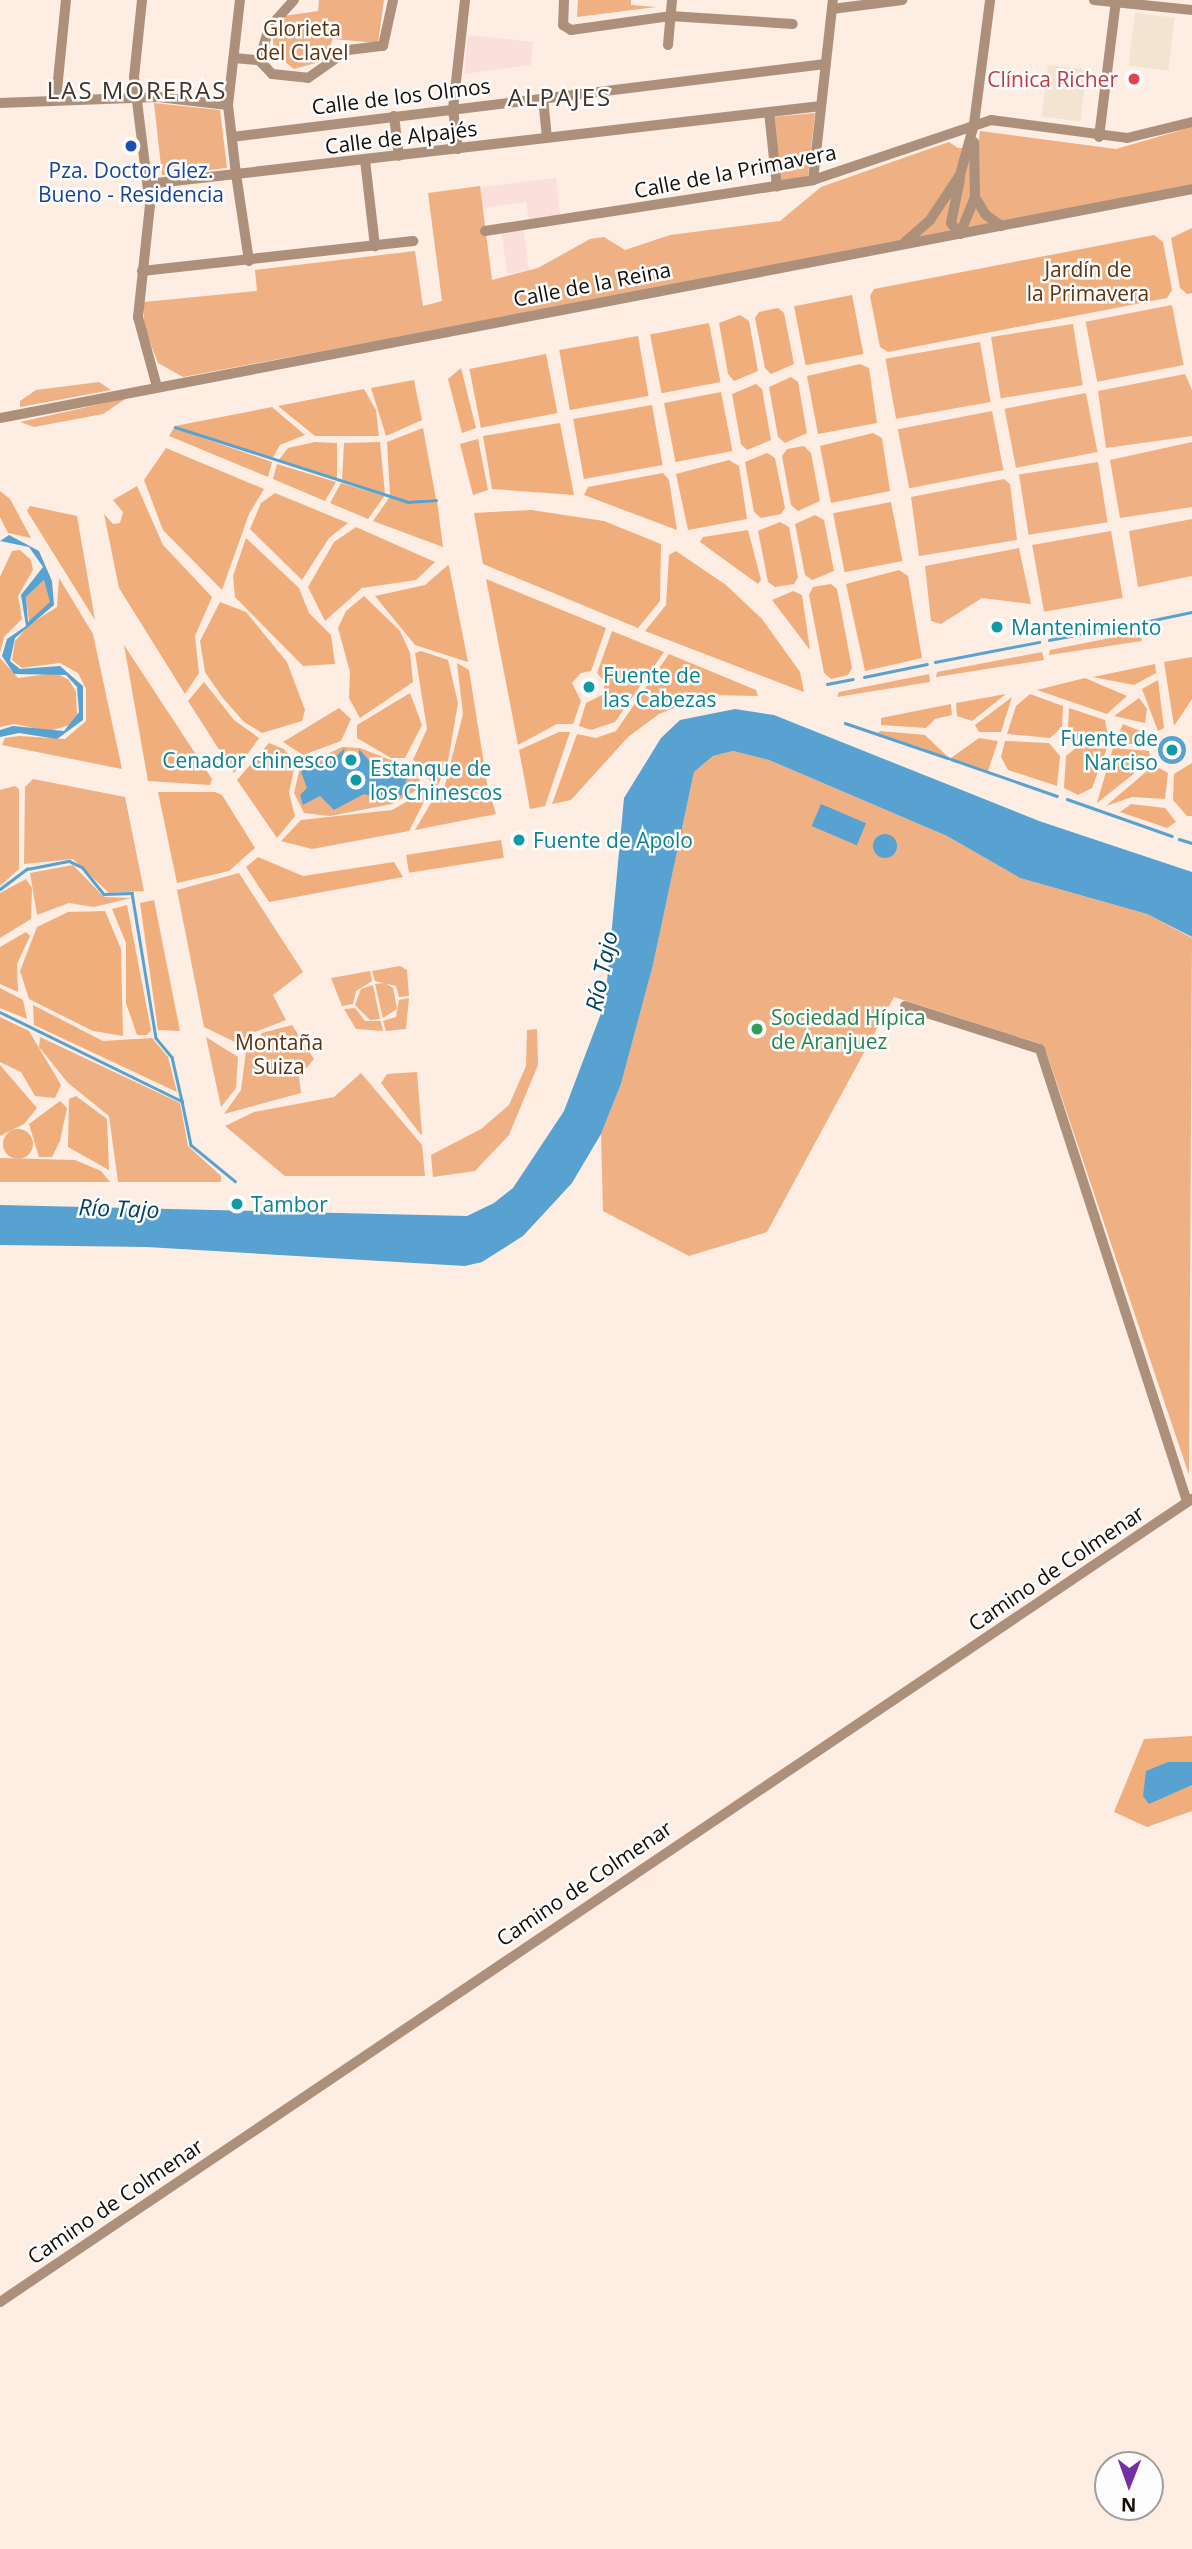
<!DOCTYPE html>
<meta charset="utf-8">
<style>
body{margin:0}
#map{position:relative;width:1192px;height:2549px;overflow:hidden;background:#fdede2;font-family:"Open Sans",sans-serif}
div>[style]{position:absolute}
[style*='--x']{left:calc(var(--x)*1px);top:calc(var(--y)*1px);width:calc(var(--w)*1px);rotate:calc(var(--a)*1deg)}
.industrial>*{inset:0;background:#fadfdb;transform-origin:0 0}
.education>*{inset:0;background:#f3e4d1;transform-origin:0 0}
.green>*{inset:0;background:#efb084;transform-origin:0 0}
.forest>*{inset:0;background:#f1ae7d;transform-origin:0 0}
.round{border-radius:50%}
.water>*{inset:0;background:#57a2d0;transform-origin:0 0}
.stream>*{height:2.5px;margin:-1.25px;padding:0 1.25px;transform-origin:1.25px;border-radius:1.25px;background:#57a2d0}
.street>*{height:10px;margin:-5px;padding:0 5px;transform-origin:5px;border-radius:5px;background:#ad907b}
.dots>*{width:19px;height:19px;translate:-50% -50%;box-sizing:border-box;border:4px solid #fdfdfd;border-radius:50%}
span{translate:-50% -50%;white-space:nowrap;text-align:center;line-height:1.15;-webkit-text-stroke:5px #fdfdfd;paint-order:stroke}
.park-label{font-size:21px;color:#5e320d}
.health-label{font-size:21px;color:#be3a42}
.right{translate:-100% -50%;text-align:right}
.street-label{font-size:21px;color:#140e09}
.transit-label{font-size:21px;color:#164399}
.culture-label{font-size:21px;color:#0d838f}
.left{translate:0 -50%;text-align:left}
.leisure-label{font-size:21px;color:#27864d}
.water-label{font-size:23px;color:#004160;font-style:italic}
.quarter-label{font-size:24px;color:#433429;letter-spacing:2px}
.north{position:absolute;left:1094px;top:2451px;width:70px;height:70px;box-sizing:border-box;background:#fdfdfd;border:2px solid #a09d9b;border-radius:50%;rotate:181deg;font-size:19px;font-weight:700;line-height:28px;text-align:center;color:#140e09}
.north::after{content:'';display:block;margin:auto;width:24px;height:32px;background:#7730a4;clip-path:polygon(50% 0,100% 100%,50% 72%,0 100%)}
</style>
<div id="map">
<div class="industrial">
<i style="clip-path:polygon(468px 35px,533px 42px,531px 65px,464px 74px)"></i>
<i style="clip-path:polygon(556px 178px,560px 215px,529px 219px,526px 202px,483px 208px,480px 187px)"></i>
<i style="left:523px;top:227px;width:44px;height:22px;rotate:82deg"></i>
</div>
<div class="education">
<i style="left:1135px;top:13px;width:40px;height:53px;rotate:7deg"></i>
<i style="left:1048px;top:65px;width:39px;height:52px;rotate:7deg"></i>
</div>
<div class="green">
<i style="clip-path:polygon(319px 0,384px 0,378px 43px,333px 39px,323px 61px,294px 69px,275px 54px,272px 34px,284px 16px,318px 11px)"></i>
<i style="clip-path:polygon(578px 0,631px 0,631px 5px,656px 7px,577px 17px)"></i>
<i style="clip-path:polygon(154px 103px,220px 110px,227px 168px,162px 175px)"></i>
<i style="clip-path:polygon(815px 113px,808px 176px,781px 181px,773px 117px)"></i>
<i style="clip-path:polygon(1192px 127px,1192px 185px,540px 310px,183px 377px,158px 363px,144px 327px,144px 302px,257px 291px,255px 270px,415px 251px,423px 306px,442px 301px,428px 193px,480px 186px,492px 280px,538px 268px,590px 239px,604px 237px,625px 250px,670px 235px,780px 221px,821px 187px,949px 142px,958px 148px,978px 148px,980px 131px,1116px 149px)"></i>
<i style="left:1172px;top:305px;width:61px;height:88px;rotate:79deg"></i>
<i style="left:1073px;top:324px;width:62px;height:83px;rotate:81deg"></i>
<i style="left:980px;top:342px;width:61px;height:96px;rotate:80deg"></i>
<i style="clip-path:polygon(1185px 374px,1192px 390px,1192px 436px,1106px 448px,1098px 391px)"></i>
<i style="clip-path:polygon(99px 382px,111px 390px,20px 407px,20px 401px,36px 390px)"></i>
<i style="left:1086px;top:393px;width:60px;height:83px;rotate:79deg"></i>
<i style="clip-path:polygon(127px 398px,103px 414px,34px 427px,20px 422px)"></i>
<i style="left:992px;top:411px;width:60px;height:96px;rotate:79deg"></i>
<i style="clip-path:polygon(1192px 442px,1192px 507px,1120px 518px,1110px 460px)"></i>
<i style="left:1098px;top:462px;width:61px;height:80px;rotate:81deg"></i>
<i style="clip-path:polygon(1004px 479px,1010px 484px,1017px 540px,919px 556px,911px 497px)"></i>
<i style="clip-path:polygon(1192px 519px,1192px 576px,1138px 587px,1129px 531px)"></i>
<i style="left:1111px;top:531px;width:68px;height:80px;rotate:80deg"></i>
<i style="clip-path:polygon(1019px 548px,1031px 604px,982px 598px,941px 624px,931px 621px,925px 566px)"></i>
<i style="clip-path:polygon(1140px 632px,1142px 641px,1049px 655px,1050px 650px)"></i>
<i style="clip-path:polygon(1042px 652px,1044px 660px,936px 677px,937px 672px)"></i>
<i style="clip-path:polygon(929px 674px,930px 682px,837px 697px,839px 692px)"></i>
<i style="clip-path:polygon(342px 747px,360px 748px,416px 770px,422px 787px,392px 804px,330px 816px,304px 813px,294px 793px,300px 767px)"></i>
<i style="clip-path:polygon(733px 751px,769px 760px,947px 836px,1020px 878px,1147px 914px,1192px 938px,1189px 1475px,1044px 1045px,894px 997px,767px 1232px,689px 1256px,603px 1211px,601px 1134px,621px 1084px,653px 965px,694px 772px,713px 756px)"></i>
<i style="clip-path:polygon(33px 779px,125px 797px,144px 891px,109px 893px,73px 859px,24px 864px,25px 787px)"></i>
<i style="clip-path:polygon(15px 786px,19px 789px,19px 869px,0 886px,0 790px)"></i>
<i style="clip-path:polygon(73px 865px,104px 897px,131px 898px,94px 907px,69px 903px,37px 915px,30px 873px)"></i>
<i style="clip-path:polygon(239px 873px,303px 972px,273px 995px,286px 1020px,255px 1032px,241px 1045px,204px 1027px,177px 890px)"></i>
<i style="clip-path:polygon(400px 966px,407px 970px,409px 996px,399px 997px,396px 986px,375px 981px,372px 971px)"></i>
<i style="clip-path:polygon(370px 971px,372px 981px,356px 991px,353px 1004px,342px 1006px,331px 978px)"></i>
<i style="clip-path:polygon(385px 983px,393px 988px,397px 1009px,383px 1018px,375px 984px)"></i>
<i style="clip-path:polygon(373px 985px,380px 1019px,370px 1020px,355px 1005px,361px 989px)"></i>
<i style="clip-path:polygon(409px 998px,406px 1029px,386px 1031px,383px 1021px,396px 1017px,399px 1000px)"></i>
<i style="clip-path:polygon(355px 1008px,365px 1021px,381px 1021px,383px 1031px,356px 1029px,344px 1009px)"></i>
<i style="clip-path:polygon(292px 1025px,314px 1059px,299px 1077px,301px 1093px,224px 1114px,241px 1090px,246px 1051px,262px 1033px)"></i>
<i style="clip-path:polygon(537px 1029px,538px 1065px,509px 1135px,475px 1171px,433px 1177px,431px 1155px,481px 1129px,509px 1105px,526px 1066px,527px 1030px)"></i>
<i style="clip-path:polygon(40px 1037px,180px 1103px,188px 1146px,221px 1176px,221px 1182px,118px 1182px,109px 1116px,68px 1083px,39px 1047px)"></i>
<i style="clip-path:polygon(206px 1037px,238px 1057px,236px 1088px,221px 1107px)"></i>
<i style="clip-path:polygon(417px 1072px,422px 1134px,421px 1135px,381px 1083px,387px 1074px)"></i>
<i style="clip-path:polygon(361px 1073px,422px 1145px,425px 1176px,285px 1176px,225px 1126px,254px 1112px,334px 1097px)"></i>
</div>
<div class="forest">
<i style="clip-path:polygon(1192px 228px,1192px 293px,1187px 294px,1180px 288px,1171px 238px)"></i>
<i style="clip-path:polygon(1154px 235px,1163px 242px,1172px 290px,1167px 298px,888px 352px,880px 347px,870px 296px,874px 289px)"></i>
<i style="left:852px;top:295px;width:60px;height:59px;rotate:79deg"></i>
<i style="clip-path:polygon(778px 308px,784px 313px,794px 364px,771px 374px,765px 368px,755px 318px,759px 312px)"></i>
<i style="clip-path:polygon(740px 315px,749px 321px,758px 371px,734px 381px,728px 374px,719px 323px)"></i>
<i style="left:709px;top:323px;width:60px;height:60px;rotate:79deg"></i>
<i style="left:638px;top:336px;width:61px;height:80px;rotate:80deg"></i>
<i style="left:546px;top:354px;width:60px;height:78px;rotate:79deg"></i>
<i style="clip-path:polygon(860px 364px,869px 368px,877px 423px,818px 434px,807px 376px)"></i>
<i style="clip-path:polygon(461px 368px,476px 428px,462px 433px,448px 379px)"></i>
<i style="clip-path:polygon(791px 377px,798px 382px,807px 433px,785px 443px,778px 437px,769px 387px)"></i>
<i style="clip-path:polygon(414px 380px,422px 420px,386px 436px,371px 388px)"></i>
<i style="clip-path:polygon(756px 384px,762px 389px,771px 440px,747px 450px,741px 444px,732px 394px)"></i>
<i style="clip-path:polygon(364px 389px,376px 410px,379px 436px,315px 436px,278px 406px)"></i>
<i style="left:721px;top:392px;width:60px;height:58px;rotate:79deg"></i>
<i style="left:652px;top:405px;width:61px;height:80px;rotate:80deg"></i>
<i style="clip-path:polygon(272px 407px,305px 435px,280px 445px,272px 459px,175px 426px)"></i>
<i style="clip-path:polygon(560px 423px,574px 495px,492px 489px,483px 436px)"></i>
<i style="clip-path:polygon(174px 428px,272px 462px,268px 477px,169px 436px)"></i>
<i style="clip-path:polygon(423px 428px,436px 499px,408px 501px,390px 495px,387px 442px)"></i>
<i style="clip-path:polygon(873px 433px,882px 438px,890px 491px,831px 503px,820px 446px)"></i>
<i style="clip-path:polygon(478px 439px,488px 490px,473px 495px,460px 444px)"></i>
<i style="clip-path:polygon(315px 442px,337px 443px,337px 479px,278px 461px,288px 448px)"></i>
<i style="clip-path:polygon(380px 442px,385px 494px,342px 480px,344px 443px)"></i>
<i style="clip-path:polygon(804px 446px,811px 453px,820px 501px,798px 511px,791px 505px,782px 456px,787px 449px)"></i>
<i style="clip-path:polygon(166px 448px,264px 489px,249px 514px,222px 590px,163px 530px,144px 480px)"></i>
<i style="clip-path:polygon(767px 453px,775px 458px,785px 508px,781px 514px,761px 518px,754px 512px,745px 462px)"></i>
<i style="clip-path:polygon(729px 460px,739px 466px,747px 519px,688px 530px,676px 474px)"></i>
<i style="clip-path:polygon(277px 464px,336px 482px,325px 501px,273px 479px)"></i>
<i style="clip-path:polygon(663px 473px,669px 480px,677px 530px,584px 495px,588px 487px)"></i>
<i style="clip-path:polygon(341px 483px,384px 496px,383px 498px,368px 519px,330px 503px)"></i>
<i style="clip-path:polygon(137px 486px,163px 545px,212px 597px,195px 636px,199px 673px,185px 694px,119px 588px,104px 514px,113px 524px,120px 523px,123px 512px,113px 500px)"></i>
<i style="clip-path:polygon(0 491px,10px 499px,31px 538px,8px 533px,0 517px)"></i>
<i style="clip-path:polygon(275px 493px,348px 523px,329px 538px,302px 580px,250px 529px,261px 503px)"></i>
<i style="clip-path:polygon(389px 498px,437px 501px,443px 547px,373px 521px)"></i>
<i style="left:891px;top:502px;width:60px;height:59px;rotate:79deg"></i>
<i style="clip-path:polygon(30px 506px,77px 516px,95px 620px,27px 511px)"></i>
<i style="clip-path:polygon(531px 510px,604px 521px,661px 544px,660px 601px,638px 628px,483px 564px,474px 513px)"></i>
<i style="clip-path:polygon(815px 515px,824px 520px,834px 571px,812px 580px,805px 575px,795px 524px)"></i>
<i style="clip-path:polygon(780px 522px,789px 527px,798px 577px,794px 584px,775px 587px,768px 582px,758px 531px)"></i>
<i style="clip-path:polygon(356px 527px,435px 562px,416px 580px,362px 588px,325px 621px,308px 587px,334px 542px)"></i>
<i style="clip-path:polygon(748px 530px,761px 580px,758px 584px,700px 542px,703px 537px)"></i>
<i style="clip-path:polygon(246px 538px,299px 588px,309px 613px,331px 635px,335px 664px,303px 666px,235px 597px,233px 576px)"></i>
<i style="clip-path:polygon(20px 550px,31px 560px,33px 570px,18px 596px,22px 619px,4px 637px,0 653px,0 577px,12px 551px)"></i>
<i style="clip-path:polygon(676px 551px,726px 585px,762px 619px,800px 672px,804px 692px,645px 631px,666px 605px,669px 555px)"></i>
<i style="clip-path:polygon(448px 565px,449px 566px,468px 662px,415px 645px,375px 596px,425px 585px)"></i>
<i style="clip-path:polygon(899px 570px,908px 576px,922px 658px,865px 671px,846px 584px)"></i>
<i style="clip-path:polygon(59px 578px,93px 634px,122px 769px,2px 745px,5px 738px,19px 736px,65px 739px,86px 721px,86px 689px,78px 673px,60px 663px,22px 668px,12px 660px,15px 641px,30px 624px,57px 607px)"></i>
<i style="clip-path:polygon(486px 579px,606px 628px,591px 671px,581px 673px,572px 683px,581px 701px,573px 724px,557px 724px,518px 745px)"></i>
<i style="clip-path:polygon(44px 580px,51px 602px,29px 622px,26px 597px)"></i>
<i style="clip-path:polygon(831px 584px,837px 589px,852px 668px,848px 675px,831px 679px,824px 673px,809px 595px,813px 587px)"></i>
<i style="clip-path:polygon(793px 591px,802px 595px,810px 650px,772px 600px)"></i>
<i style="clip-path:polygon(364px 596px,400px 631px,410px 653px,413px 682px,360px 718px,349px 698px,350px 672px,338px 628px,346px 611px)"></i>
<i style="clip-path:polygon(220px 602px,246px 612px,287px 662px,305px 710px,302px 721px,262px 733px,244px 722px,222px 697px,205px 672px,200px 641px)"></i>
<i style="clip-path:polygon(612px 631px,664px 652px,615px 722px,591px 730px,579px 726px,586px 703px,604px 694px,604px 681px,597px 673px)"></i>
<i style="clip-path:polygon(124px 645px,212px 779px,210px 785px,148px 781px)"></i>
<i style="clip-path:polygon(421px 651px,448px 660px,458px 703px,447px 767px,436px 788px,413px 760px,427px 729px,415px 653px)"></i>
<i style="clip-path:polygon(669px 654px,756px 690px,758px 696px,707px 695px,659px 714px,628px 737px,571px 800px,552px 804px,577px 734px,596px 738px,616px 731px)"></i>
<i style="clip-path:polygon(1192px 657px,1192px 699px,1174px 726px,1164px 662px)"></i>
<i style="clip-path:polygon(0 658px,18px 678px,56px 673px,69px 680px,76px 692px,77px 714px,70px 725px,49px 731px,14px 724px,0 727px)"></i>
<i style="clip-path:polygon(457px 663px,469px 670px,489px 795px,444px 789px,463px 714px)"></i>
<i style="clip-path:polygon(1155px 664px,1156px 673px,1134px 685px,1093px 677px)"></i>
<i style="clip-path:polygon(1085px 678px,1127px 696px,1107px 714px,1037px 690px)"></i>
<i style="clip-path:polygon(1158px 680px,1164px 728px,1158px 731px,1142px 689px)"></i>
<i style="clip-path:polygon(204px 682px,234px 720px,259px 738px,234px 773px,188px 701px)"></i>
<i style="clip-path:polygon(410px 693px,422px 725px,405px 758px,391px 758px,357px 738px,357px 725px)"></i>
<i style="clip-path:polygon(1006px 694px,972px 721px,957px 716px,956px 703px)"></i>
<i style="clip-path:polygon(1030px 694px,1063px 706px,1062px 727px,1050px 738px,1007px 734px,1016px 706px)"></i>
<i style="clip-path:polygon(1012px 697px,1001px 732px,979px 732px,975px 725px)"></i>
<i style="clip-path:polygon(1139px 698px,1147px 709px,1145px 723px,1114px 716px)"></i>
<i style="clip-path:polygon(951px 704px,952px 715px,935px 719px,926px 728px,881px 725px,881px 718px)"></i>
<i style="clip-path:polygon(339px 708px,351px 719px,341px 741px,303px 755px,283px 742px)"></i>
<i style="clip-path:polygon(1069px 708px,1105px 720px,1109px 742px,1078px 740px,1068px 727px)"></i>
<i style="clip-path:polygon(1123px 724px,1153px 736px,1149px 745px,1115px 743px)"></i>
<i style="clip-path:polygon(880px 731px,925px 735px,948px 757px,878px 733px)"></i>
<i style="clip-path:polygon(559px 732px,570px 732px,545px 806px,530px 809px,519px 750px)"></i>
<i style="clip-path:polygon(979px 738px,998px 741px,988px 771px,951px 758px)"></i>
<i style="clip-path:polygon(1005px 741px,1049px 743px,1060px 756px,1057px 786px,1008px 770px,1001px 757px)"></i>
<i style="clip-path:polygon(269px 743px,284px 749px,295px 764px,289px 793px,295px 816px,277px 838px,237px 780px)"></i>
<i style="clip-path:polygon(1078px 746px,1107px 748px,1092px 788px,1078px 795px,1064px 788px,1066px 756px)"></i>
<i style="clip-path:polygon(1113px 748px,1149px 751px,1151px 760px,1097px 803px)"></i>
<i style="clip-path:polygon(1192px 763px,1192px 816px,1187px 816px,1173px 800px,1174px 774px)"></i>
<i style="clip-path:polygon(1154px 765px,1168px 773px,1165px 799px,1132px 797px,1106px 806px)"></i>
<i style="clip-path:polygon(215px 792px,222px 795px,255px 848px,229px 871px,177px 883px,158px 792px)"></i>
<i style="clip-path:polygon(424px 792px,427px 796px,409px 831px,312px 849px,281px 841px,301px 820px,392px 810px)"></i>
<i style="clip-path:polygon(435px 796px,492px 801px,496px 814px,415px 830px)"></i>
<i style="clip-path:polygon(1131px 804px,1165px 808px,1176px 822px,1167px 828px,1120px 812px)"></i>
<i style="left:501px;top:840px;width:18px;height:96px;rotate:81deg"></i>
<i style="clip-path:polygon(258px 857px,303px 876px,394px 862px,403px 877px,269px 902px,246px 867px)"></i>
<i style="clip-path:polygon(26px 879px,32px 888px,31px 919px,0 938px,0 893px)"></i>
<i style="clip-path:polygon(154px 900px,180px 1031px,158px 1030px,140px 903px)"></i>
<i style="clip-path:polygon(127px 905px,151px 1030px,147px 1035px,137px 1035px,126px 1003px,126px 943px,112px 909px)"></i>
<i style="clip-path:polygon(105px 911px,121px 949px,123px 1036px,93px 1031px,29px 999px,20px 971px,37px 927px,68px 912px)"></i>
<i style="clip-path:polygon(26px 932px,30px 936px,17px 964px,18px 992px,0 984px,0 947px)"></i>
<i style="clip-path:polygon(0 988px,23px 1000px,27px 1019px,0 1008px)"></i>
<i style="clip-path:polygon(33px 1005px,103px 1041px,152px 1038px,168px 1057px,177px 1092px,34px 1025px)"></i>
<i style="clip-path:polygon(0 1017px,29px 1031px,61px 1085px,55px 1098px,35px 1096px,21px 1072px,0 1062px)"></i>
<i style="clip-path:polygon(0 1065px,37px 1108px,24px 1124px,0 1136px)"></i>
<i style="clip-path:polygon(76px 1096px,107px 1119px,109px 1170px,68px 1147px,69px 1099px)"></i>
<i style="clip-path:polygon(60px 1101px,67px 1108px,60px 1141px,52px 1157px,39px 1157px,29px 1124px)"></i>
<i class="round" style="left:3px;top:1129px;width:30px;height:30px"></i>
<i style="clip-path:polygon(0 1158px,75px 1160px,101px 1171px,110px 1182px,0 1182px)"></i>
<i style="clip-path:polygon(1192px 1736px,1192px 1811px,1147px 1827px,1114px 1812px,1144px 1739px)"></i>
</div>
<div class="water">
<i style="clip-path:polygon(evenodd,9px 535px,39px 551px,52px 581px,54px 605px,15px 638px,10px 661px,20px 669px,60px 666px,83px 686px,83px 720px,57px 739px,19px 733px,0 737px,0 730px,13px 726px,64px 731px,79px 712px,77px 687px,66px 675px,14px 674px,2px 656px,7px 639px,26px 626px,21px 595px,43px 567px,29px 547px,0 541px,9px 535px,44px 580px,50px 602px,28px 622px,26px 597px,44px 580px)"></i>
<i style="clip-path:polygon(735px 709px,774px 715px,1039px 821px,1192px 872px,1192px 937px,1147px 914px,1020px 878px,947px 836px,769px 760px,733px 751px,713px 756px,694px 772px,653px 965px,621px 1084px,601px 1134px,572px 1183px,523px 1236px,482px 1262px,465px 1266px,147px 1247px,0 1245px,0 1205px,467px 1216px,494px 1203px,513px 1188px,564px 1111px,605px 1003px,624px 798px,661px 738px,680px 720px)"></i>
<i class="round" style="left:1158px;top:736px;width:28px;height:28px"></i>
<i style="clip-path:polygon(345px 748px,342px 758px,349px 767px,359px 766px,359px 749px,374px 766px,395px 776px,411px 775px,405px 782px,415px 786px,391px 802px,364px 794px,334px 810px,320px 796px,303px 805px,300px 795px,307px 788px,301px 772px,311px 764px,329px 763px)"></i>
<i style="left:821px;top:804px;width:49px;height:24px;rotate:23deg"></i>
<i class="round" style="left:873px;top:834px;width:24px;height:24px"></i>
<i style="clip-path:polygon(1168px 1762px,1192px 1762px,1192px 1785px,1149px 1804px,1143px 1796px,1146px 1771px)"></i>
</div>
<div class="stream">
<i style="--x:175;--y:427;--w:245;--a:17.8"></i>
<i style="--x:408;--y:502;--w:28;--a:-4"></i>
<i style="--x:1139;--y:623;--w:54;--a:-11.7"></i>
<i style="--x:1049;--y:640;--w:80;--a:-10.8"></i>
<i style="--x:935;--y:662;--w:106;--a:-10.9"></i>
<i style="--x:864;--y:677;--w:64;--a:-11.7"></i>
<i style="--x:827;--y:684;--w:26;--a:-11"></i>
<i style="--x:845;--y:723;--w:109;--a:18.8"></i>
<i style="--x:951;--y:759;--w:112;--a:19.2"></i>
<i style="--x:1067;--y:799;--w:111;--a:19.4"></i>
<i style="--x:1179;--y:839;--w:14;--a:17"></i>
<i style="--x:0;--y:889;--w:34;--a:-37"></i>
<i style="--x:27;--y:869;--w:43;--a:-10.8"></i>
<i style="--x:69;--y:861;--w:14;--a:25"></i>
<i style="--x:82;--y:867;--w:35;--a:51"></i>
<i style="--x:104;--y:894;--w:28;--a:-2"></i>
<i style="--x:132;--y:893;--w:147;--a:80.6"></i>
<i style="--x:156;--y:1038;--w:25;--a:50"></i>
<i style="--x:172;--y:1057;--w:45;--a:77.2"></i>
<i style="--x:0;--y:1012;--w:203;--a:26.1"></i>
<i style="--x:182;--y:1101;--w:45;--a:78.4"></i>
<i style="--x:191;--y:1145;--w:57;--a:39.3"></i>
</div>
<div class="street">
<i style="--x:142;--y:0;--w:77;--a:95.9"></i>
<i style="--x:134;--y:77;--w:129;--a:82.9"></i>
<i style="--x:150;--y:205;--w:113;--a:96.1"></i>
<i style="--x:138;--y:317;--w:73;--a:74.8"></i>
<i style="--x:294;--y:0;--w:38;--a:132"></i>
<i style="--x:269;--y:28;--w:34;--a:107"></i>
<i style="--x:259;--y:60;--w:19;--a:47"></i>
<i style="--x:272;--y:74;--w:36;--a:6"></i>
<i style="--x:308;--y:78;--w:49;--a:-35"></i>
<i style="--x:348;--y:50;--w:35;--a:-7"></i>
<i style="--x:383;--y:46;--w:47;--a:-77.7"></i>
<i style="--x:564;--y:0;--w:25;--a:92"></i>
<i style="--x:563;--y:25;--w:9;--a:32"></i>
<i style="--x:571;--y:30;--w:100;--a:-8"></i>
<i style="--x:670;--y:16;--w:123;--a:3.7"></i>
<i style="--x:1094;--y:0;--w:99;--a:5.8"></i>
<i style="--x:832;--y:9;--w:71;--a:-7.3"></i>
<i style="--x:668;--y:45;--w:45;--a:-84.9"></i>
<i style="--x:234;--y:58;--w:25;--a:5"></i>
<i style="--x:543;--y:98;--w:40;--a:84.3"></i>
<i style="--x:56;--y:100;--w:100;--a:-84.3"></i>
<i style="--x:0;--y:103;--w:158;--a:-2.2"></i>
<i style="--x:158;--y:97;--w:70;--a:6.5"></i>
<i style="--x:228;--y:105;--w:69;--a:83.4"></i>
<i style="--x:236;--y:174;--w:89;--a:173.5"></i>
<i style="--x:228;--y:105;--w:106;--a:-83.5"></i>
<i style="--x:769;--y:112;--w:75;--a:83.9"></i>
<i style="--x:394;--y:116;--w:40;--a:82.9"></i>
<i style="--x:232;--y:137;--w:598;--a:-7.01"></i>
<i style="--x:1099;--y:137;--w:138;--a:-82.9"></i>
<i style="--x:458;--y:149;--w:40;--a:-97.1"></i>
<i style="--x:453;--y:109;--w:110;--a:-83.7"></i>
<i style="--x:365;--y:160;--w:87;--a:83.4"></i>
<i style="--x:813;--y:180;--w:181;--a:-83.7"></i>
<i style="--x:975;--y:197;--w:21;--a:59"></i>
<i style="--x:986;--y:215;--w:19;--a:36"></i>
<i style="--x:485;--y:231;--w:332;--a:-8.8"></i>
<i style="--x:813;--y:180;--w:188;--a:-18.6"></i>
<i style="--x:991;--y:120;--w:137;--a:7.5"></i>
<i style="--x:1127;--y:138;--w:67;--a:-13.8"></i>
<i style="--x:960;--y:234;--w:40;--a:-68"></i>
<i style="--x:975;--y:197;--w:55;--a:-91"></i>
<i style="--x:960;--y:234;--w:14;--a:-129"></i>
<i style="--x:951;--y:223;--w:45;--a:-78.4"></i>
<i style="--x:905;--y:242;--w:33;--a:-41"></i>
<i style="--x:930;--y:220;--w:54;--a:-56.3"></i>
<i style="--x:960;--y:175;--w:53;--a:-74.6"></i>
<i style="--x:974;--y:124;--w:125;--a:-82.6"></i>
<i style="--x:249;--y:261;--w:88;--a:-98.5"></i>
<i style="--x:236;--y:174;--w:589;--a:-6.63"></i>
<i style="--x:142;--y:271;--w:273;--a:-6.3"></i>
<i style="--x:0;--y:418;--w:1214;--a:-10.87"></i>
<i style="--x:905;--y:1006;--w:142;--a:17.7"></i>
<i style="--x:1040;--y:1049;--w:476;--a:72"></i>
<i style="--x:0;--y:2302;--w:1437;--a:-33.97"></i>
</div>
<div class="dots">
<i style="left:1134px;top:79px;background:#e0444e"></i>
<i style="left:131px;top:146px;background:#1a4fb4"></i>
<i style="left:997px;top:627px;background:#0f9aa8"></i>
<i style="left:589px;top:687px;background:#0f9aa8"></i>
<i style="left:1172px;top:750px;background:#0f9aa8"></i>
<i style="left:351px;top:760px;background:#0f9aa8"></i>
<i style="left:356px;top:780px;background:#0f9aa8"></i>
<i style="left:519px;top:840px;background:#0f9aa8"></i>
<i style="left:757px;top:1029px;background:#2e9e5b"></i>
<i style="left:237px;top:1204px;background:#0f9aa8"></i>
</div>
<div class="park-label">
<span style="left:302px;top:40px">Glorieta<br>del Clavel</span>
<span style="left:1088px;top:281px">Jardín de<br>la Primavera</span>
<span style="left:279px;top:1054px">Montaña<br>Suiza</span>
</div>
<div class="health-label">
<span class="right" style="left:1118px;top:79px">Clínica Richer</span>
</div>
<div class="street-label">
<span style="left:401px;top:96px;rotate:-7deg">Calle de los Olmos</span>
<span style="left:401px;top:137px;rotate:-7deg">Calle de Alpajés</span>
<span style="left:735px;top:171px;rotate:-11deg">Calle de la Primavera</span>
<span style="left:592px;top:284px;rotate:-11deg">Calle de la Reina</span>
<span style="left:1056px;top:1568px;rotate:-34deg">Camino de Colmenar</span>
<span style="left:584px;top:1883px;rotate:-34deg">Camino de Colmenar</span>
<span style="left:115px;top:2201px;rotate:-34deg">Camino de Colmenar</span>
</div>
<div class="transit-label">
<span style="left:131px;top:182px">Pza. Doctor Glez.<br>Bueno - Residencia</span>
</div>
<div class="culture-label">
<span class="left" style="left:1011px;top:627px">Mantenimiento</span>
<span class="left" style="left:603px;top:687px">Fuente de<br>las Cabezas</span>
<span class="right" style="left:1158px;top:750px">Fuente de<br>Narciso</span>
<span class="right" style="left:337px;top:760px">Cenador chinesco</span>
<span class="left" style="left:370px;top:780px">Estanque de<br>los Chinescos</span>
<span class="left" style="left:533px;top:840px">Fuente de Apolo</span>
<span class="left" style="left:251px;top:1204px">Tambor</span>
</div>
<div class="leisure-label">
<span class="left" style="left:771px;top:1029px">Sociedad Hípica<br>de Aranjuez</span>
</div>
<div class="water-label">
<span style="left:601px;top:971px;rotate:-78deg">Río Tajo</span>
<span style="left:119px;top:1208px;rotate:2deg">Río Tajo</span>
</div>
<div class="quarter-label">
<span style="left:137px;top:90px">LAS MORERAS</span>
<span style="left:560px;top:97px">ALPAJES</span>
</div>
<div class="north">N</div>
</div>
